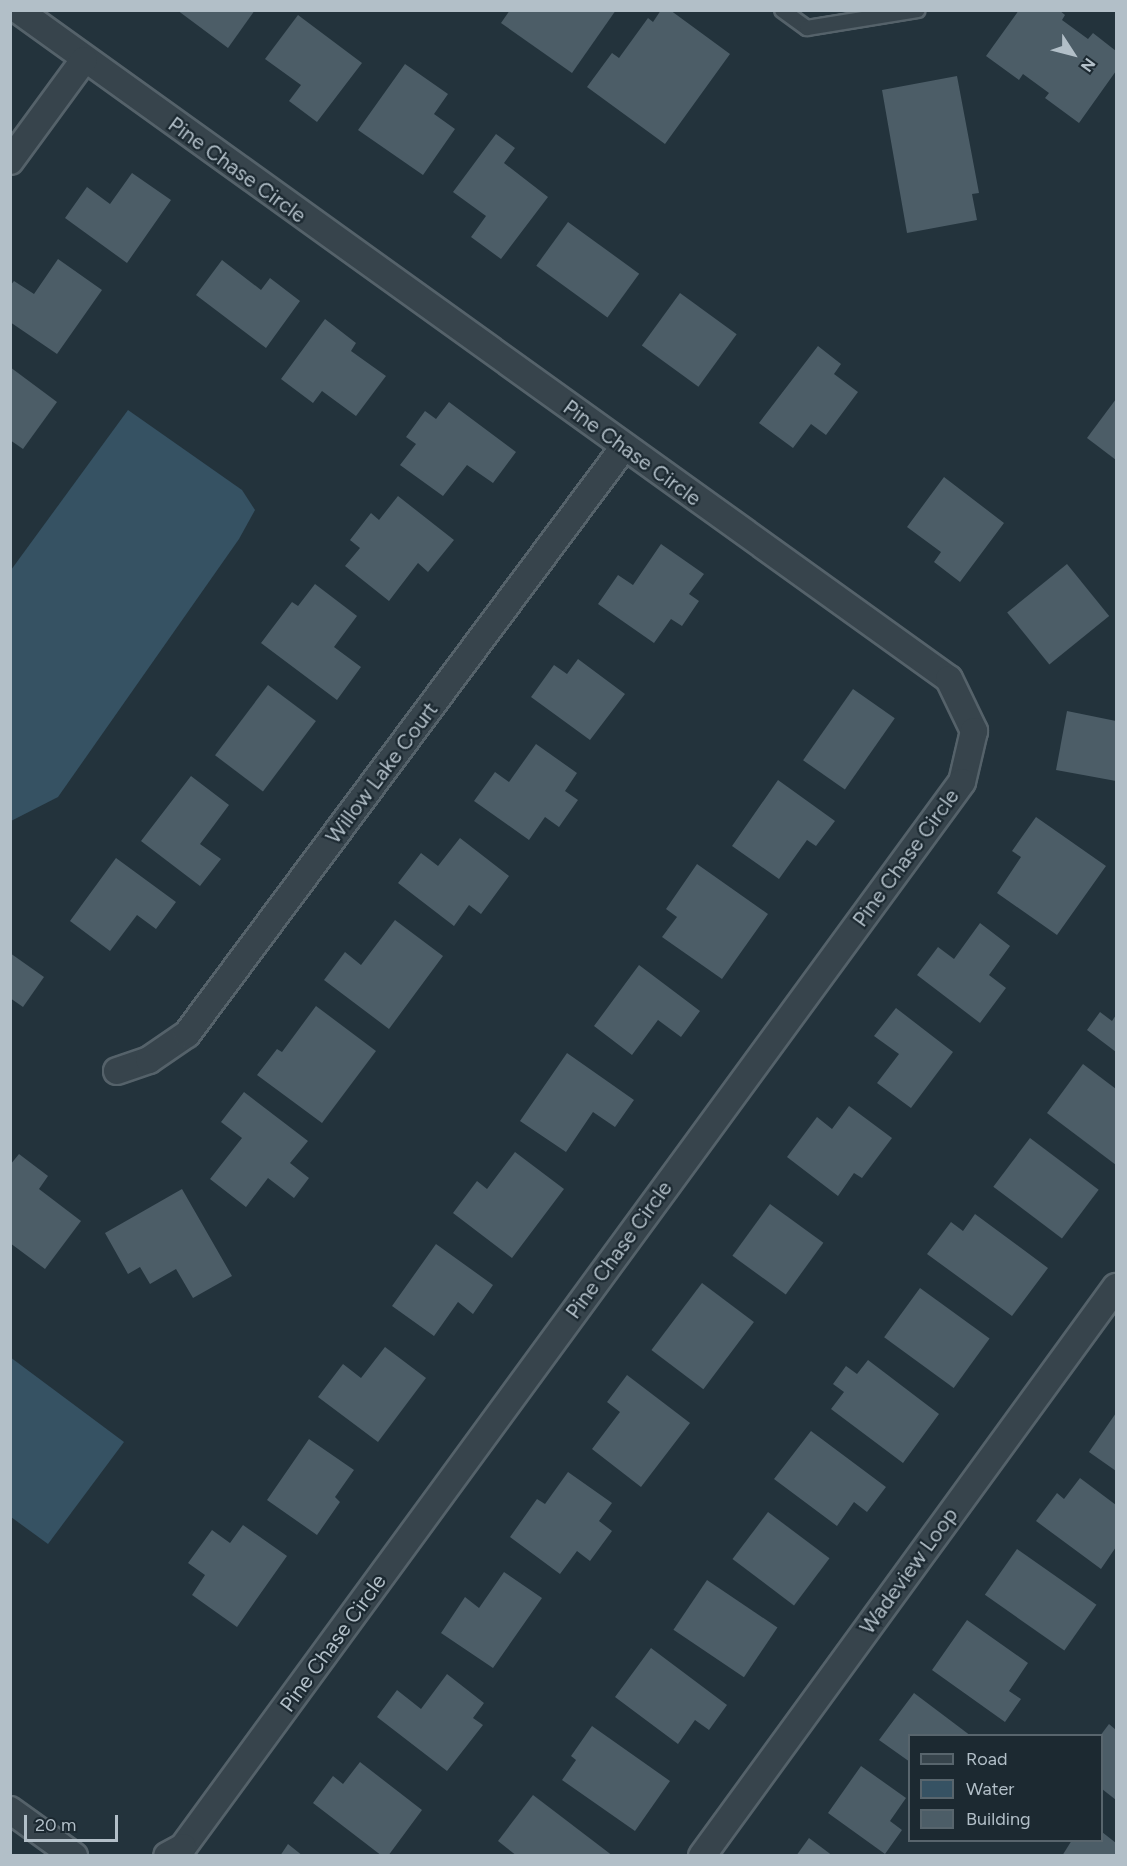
<!DOCTYPE html>
<style>
body{margin:0}
#map{position:relative;width:1127px;height:1866px;overflow:hidden;background:#23333c;font-family:Figtree,sans-serif}
div>[style]{position:absolute}
[style*='--x']{left:calc(var(--x)*1px);top:calc(var(--y)*1px);width:calc(var(--w)*1px);rotate:calc(var(--a)*1deg)}
.water>*{inset:0;background:#365263}
.building>*{inset:0;background:#4c5d67;transform-origin:0 0}
.roads{filter:drop-shadow(2px 0 #55626a) drop-shadow(-2px 0 #55626a) drop-shadow(0 2px #55626a) drop-shadow(0 -2px #55626a)}
.service>*{height:14px;margin:-7px;padding:0 7px;transform-origin:7px;border-radius:7px;background:#37444c}
.minor>*{height:26px;margin:-13px;padding:0 13px;transform-origin:13px;border-radius:13px;background:#37444c}
span{translate:-50% -50%;white-space:nowrap;text-align:center;line-height:1.15;-webkit-text-stroke:4.5px #1c2931;paint-order:stroke}
.street-label{font-size:21px;color:#b2bfc8}
.frame{position:absolute;inset:0;border:12px solid #b2bfc8;pointer-events:none}
.legend{position:absolute;left:908px;top:1734px;width:195px;height:108px;box-sizing:border-box;background:#1c2931;border:2px solid #58656d;margin:0;padding:8px 10px;list-style:none;font-size:18px;color:#b2bfc8}
.legend li{display:flex;align-items:center;gap:12px;height:30px}
.legend b{width:30px;border:2px solid #58656d}
.north{position:absolute;left:1043px;top:24px;width:60px;height:60px;-webkit-text-stroke:4px #1c2931;paint-order:stroke;rotate:126deg;font-size:16px;font-weight:700;line-height:24px;text-align:center;color:#b2bfc8}
.north::after{content:'';display:block;margin:auto;width:21px;height:27px;background:#b2bfc8;clip-path:polygon(50% 0,100% 100%,50% 72%,0 100%)}
.scale{position:absolute;left:24px;top:1815px;width:94px;height:27px;box-sizing:border-box;border:3px solid #b2bfc8;border-top:0;padding-left:8px;font-size:18px;line-height:21px;white-space:nowrap;color:#b2bfc8;-webkit-text-stroke:4px #1c2931;paint-order:stroke}
</style>
<div id="map">
<div class="water">
<i style="clip-path:polygon(128px 410px,242px 490px,255px 510px,239px 539px,58px 797px,11px 821px,11px 570px)"></i>
<i style="clip-path:polygon(10px 1357px,124px 1442px,48px 1544px,11px 1517px)"></i>
</div>
<div class="building">
<i style="clip-path:polygon(177px 10px,255px 10px,228px 48px)"></i>
<i style="clip-path:polygon(510px 10px,616px 10px,572px 73px,501px 23px)"></i>
<i style="clip-path:polygon(661px 10px,670px 10px,730px 54px,665px 144px,587px 87px,612px 53px,619px 58px,648px 18px,653px 22px)"></i>
<i style="clip-path:polygon(1019px 10px,1059px 10px,1065px 15px,1062px 20px,1088px 39px,1093px 33px,1116px 51px,1116px 71px,1079px 123px,1045px 98px,1049px 93px,1023px 74px,1019px 80px,986px 56px)"></i>
<i style="clip-path:polygon(298px 15px,362px 63px,317px 122px,289px 101px,301px 85px,265px 59px)"></i>
<i style="clip-path:polygon(405px 64px,448px 94px,434px 114px,455px 129px,423px 175px,358px 130px)"></i>
<i style="clip-path:polygon(957px 76px,979px 193px,972px 194px,977px 220px,907px 233px,882px 90px)"></i>
<i style="clip-path:polygon(496px 134px,515px 148px,504px 163px,548px 197px,501px 259px,471px 237px,486px 216px,453px 192px)"></i>
<i style="clip-path:polygon(132px 173px,171px 200px,127px 263px,65px 218px,87px 187px,110px 204px)"></i>
<i style="left:568px;top:222px;width:88px;height:54px;rotate:36deg"></i>
<i style="clip-path:polygon(58px 259px,102px 290px,57px 354px,10px 322px,10px 286px,14px 281px,34px 294px)"></i>
<i style="clip-path:polygon(222px 260px,261px 290px,270px 278px,300px 301px,266px 348px,196px 295px)"></i>
<i style="left:680px;top:293px;width:70px;height:65px;rotate:36deg"></i>
<i style="clip-path:polygon(325px 319px,356px 343px,351px 351px,386px 376px,356px 416px,322px 391px,313px 403px,281px 379px)"></i>
<i style="clip-path:polygon(818px 346px,841px 364px,834px 374px,858px 392px,826px 435px,811px 424px,793px 448px,759px 423px)"></i>
<i style="clip-path:polygon(10px 367px,57px 402px,23px 449px,10px 440px)"></i>
<i style="clip-path:polygon(1116px 399px,1116px 460px,1087px 438px)"></i>
<i style="clip-path:polygon(449px 402px,516px 452px,493px 483px,467px 465px,443px 496px,400px 465px,416px 444px,406px 437px,425px 411px,436px 419px)"></i>
<i style="clip-path:polygon(944px 477px,1004px 523px,960px 582px,934px 562px,941px 552px,907px 527px)"></i>
<i style="clip-path:polygon(398px 496px,454px 540px,428px 572px,418px 563px,389px 601px,345px 566px,360px 548px,350px 540px,371px 513px,379px 520px)"></i>
<i style="clip-path:polygon(661px 544px,704px 574px,689px 594px,699px 601px,682px 626px,671px 619px,654px 643px,598px 604px,618px 575px,633px 585px)"></i>
<i style="left:1067px;top:564px;width:67px;height:77px;rotate:51deg"></i>
<i style="clip-path:polygon(315px 584px,357px 616px,334px 647px,361px 667px,337px 700px,261px 643px,292px 602px,298px 606px)"></i>
<i style="clip-path:polygon(578px 659px,625px 694px,590px 740px,531px 697px,554px 665px,567px 674px)"></i>
<i style="left:268px;top:685px;width:60px;height:88px;rotate:37deg"></i>
<i style="left:853px;top:689px;width:51px;height:87px;rotate:35deg"></i>
<i style="clip-path:polygon(1067px 711px,1116px 721px,1116px 781px,1056px 770px)"></i>
<i style="clip-path:polygon(536px 744px,577px 773px,565px 791px,578px 800px,559px 827px,545px 817px,529px 840px,474px 801px,495px 772px,509px 782px)"></i>
<i style="clip-path:polygon(191px 776px,229px 805px,200px 844px,221px 859px,200px 886px,141px 841px)"></i>
<i style="clip-path:polygon(778px 780px,835px 821px,816px 846px,807px 840px,779px 879px,732px 846px)"></i>
<i style="clip-path:polygon(1036px 817px,1106px 866px,1057px 935px,997px 893px,1021px 857px,1012px 851px)"></i>
<i style="clip-path:polygon(460px 838px,509px 876px,481px 914px,469px 905px,454px 926px,398px 883px,421px 853px,438px 866px)"></i>
<i style="clip-path:polygon(116px 858px,176px 902px,156px 929px,137px 915px,110px 951px,70px 921px)"></i>
<i style="clip-path:polygon(697px 864px,768px 914px,722px 979px,662px 937px,677px 917px,666px 909px)"></i>
<i style="clip-path:polygon(395px 920px,443px 956px,389px 1029px,324px 980px,345px 952px,361px 965px)"></i>
<i style="clip-path:polygon(980px 923px,1010px 946px,989px 975px,1006px 988px,980px 1023px,917px 975px,938px 947px,954px 959px)"></i>
<i style="clip-path:polygon(10px 953px,44px 977px,23px 1007px,10px 998px)"></i>
<i style="clip-path:polygon(639px 965px,700px 1011px,681px 1037px,658px 1020px,632px 1055px,594px 1026px)"></i>
<i style="clip-path:polygon(316px 1006px,376px 1051px,322px 1123px,257px 1075px,277px 1049px,282px 1052px)"></i>
<i style="clip-path:polygon(896px 1008px,953px 1052px,911px 1108px,877px 1083px,899px 1054px,874px 1036px)"></i>
<i style="clip-path:polygon(1100px 1012px,1112px 1021px,1116px 1015px,1116px 1052px,1087px 1030px)"></i>
<i style="clip-path:polygon(567px 1053px,634px 1100px,615px 1127px,593px 1112px,566px 1152px,520px 1121px)"></i>
<i style="clip-path:polygon(1083px 1064px,1116px 1089px,1116px 1165px,1047px 1113px)"></i>
<i style="clip-path:polygon(244px 1092px,308px 1141px,290px 1163px,309px 1178px,294px 1198px,268px 1178px,246px 1207px,210px 1179px,242px 1138px,221px 1122px)"></i>
<i style="clip-path:polygon(849px 1106px,892px 1138px,862px 1178px,854px 1173px,838px 1196px,787px 1157px,817px 1117px,832px 1129px)"></i>
<i style="left:1030px;top:1138px;width:86px;height:61px;rotate:37deg"></i>
<i style="clip-path:polygon(515px 1152px,564px 1189px,512px 1258px,453px 1213px,477px 1181px,487px 1189px)"></i>
<i style="clip-path:polygon(19px 1154px,48px 1176px,39px 1189px,81px 1221px,45px 1269px,10px 1243px,10px 1165px)"></i>
<i style="clip-path:polygon(182px 1189px,232px 1276px,193px 1298px,176px 1269px,150px 1284px,140px 1267px,128px 1274px,105px 1233px)"></i>
<i style="left:770px;top:1204px;width:66px;height:64px;rotate:36deg"></i>
<i style="clip-path:polygon(975px 1214px,1048px 1268px,1012px 1316px,927px 1254px,951px 1222px,963px 1231px)"></i>
<i style="clip-path:polygon(436px 1244px,493px 1285px,473px 1314px,458px 1302px,434px 1336px,392px 1306px)"></i>
<i style="left:702px;top:1283px;width:65px;height:84px;rotate:37deg"></i>
<i style="left:920px;top:1288px;width:86px;height:61px;rotate:36deg"></i>
<i style="clip-path:polygon(385px 1347px,426px 1378px,378px 1442px,318px 1397px,343px 1364px,361px 1378px)"></i>
<i style="clip-path:polygon(868px 1360px,939px 1414px,903px 1463px,831px 1409px,844px 1392px,833px 1384px,846px 1366px,857px 1374px)"></i>
<i style="clip-path:polygon(627px 1375px,690px 1423px,641px 1487px,592px 1449px,620px 1412px,607px 1402px)"></i>
<i style="clip-path:polygon(1116px 1413px,1116px 1471px,1089px 1452px)"></i>
<i style="clip-path:polygon(811px 1431px,886px 1487px,867px 1512px,854px 1502px,837px 1526px,774px 1479px)"></i>
<i style="clip-path:polygon(309px 1439px,354px 1470px,335px 1497px,340px 1502px,317px 1535px,267px 1500px)"></i>
<i style="clip-path:polygon(568px 1472px,612px 1503px,599px 1521px,612px 1531px,590px 1561px,577px 1551px,560px 1574px,510px 1537px,537px 1499px,545px 1504px)"></i>
<i style="clip-path:polygon(1080px 1478px,1116px 1505px,1116px 1547px,1101px 1569px,1036px 1521px,1057px 1493px,1064px 1499px)"></i>
<i style="left:768px;top:1512px;width:77px;height:59px;rotate:37deg"></i>
<i style="clip-path:polygon(243px 1525px,287px 1556px,237px 1627px,192px 1595px,205px 1575px,188px 1563px,212px 1530px,230px 1543px)"></i>
<i style="left:1017px;top:1549px;width:97px;height:56px;rotate:35deg"></i>
<i style="clip-path:polygon(504px 1572px,542px 1598px,493px 1668px,441px 1633px,465px 1597px,479px 1608px)"></i>
<i style="left:707px;top:1580px;width:85px;height:60px;rotate:34deg"></i>
<i style="clip-path:polygon(967px 1620px,1028px 1663px,1009px 1691px,1021px 1699px,1005px 1722px,932px 1670px)"></i>
<i style="clip-path:polygon(651px 1648px,727px 1705px,709px 1730px,695px 1720px,678px 1744px,615px 1697px)"></i>
<i style="clip-path:polygon(447px 1674px,484px 1703px,473px 1718px,483px 1725px,447px 1771px,377px 1717px,397px 1690px,421px 1709px)"></i>
<i style="clip-path:polygon(914px 1693px,971px 1736px,910px 1736px,910px 1762px,879px 1740px)"></i>
<i style="clip-path:polygon(1109px 1724px,1116px 1730px,1116px 1800px,1102px 1789px,1100px 1736px)"></i>
<i style="clip-path:polygon(592px 1726px,670px 1781px,635px 1831px,562px 1780px,576px 1760px,571px 1756px)"></i>
<i style="clip-path:polygon(360px 1762px,422px 1810px,388px 1856px,382px 1856px,313px 1803px,333px 1776px,343px 1784px)"></i>
<i style="clip-path:polygon(861px 1766px,906px 1798px,890px 1821px,902px 1830px,885px 1854px,828px 1813px)"></i>
<i style="clip-path:polygon(533px 1795px,613px 1856px,517px 1856px,498px 1841px)"></i>
<i style="clip-path:polygon(1102px 1832px,1116px 1843px,1116px 1856px,1062px 1856px,1072px 1840px,1102px 1840px)"></i>
<i style="clip-path:polygon(809px 1838px,833px 1856px,796px 1856px)"></i>
<i style="clip-path:polygon(288px 1844px,303px 1856px,280px 1856px)"></i>
</div>
<div class="roads">
<div class="service">
<i style="--x:782;--y:10;--w:31;--a:36"></i>
<i style="--x:807;--y:28;--w:112;--a:-9.2"></i>
</div>
<div class="minor">
<i style="--x:18;--y:10;--w:1146;--a:35.7"></i>
<i style="--x:949;--y:679;--w:58;--a:64.3"></i>
<i style="--x:974;--y:731;--w:52;--a:103.2"></i>
<i style="--x:962;--y:782;--w:1319;--a:126.18"></i>
<i style="--x:183;--y:1847;--w:18;--a:151"></i>
<i style="--x:10;--y:161;--w:125;--a:-53.8"></i>
<i style="--x:117;--y:1071;--w:34;--a:-19"></i>
<i style="--x:149;--y:1060;--w:46;--a:-34.4"></i>
<i style="--x:187;--y:1034;--w:732;--a:-53.33"></i>
<i style="--x:10;--y:1810;--w:79;--a:35.7"></i>
<i style="--x:702;--y:1856;--w:704;--a:-53.96"></i>
</div>
</div>
<div class="street-label">
<span style="left:237px;top:170px;rotate:36deg">Pine Chase Circle</span>
<span style="left:632px;top:453px;rotate:36deg">Pine Chase Circle</span>
<span style="left:382px;top:773px;rotate:-53deg">Willow Lake Court</span>
<span style="left:906px;top:858px;rotate:-54deg">Pine Chase Circle</span>
<span style="left:619px;top:1250px;rotate:-54deg">Pine Chase Circle</span>
<span style="left:909px;top:1571px;rotate:-54deg">Wadeview Loop</span>
<span style="left:333px;top:1643px;rotate:-54deg">Pine Chase Circle</span>
</div>
<div class="frame"></div>
<ul class="legend">
<li><b style="height:8px;background:#37444c"></b>Road</li>
<li><b style="height:16px;background:#365263"></b>Water</li>
<li><b style="height:16px;background:#4c5d67"></b>Building</li>
</ul>
<div class="north">N</div>
<div class="scale">20 m</div>
</div>
